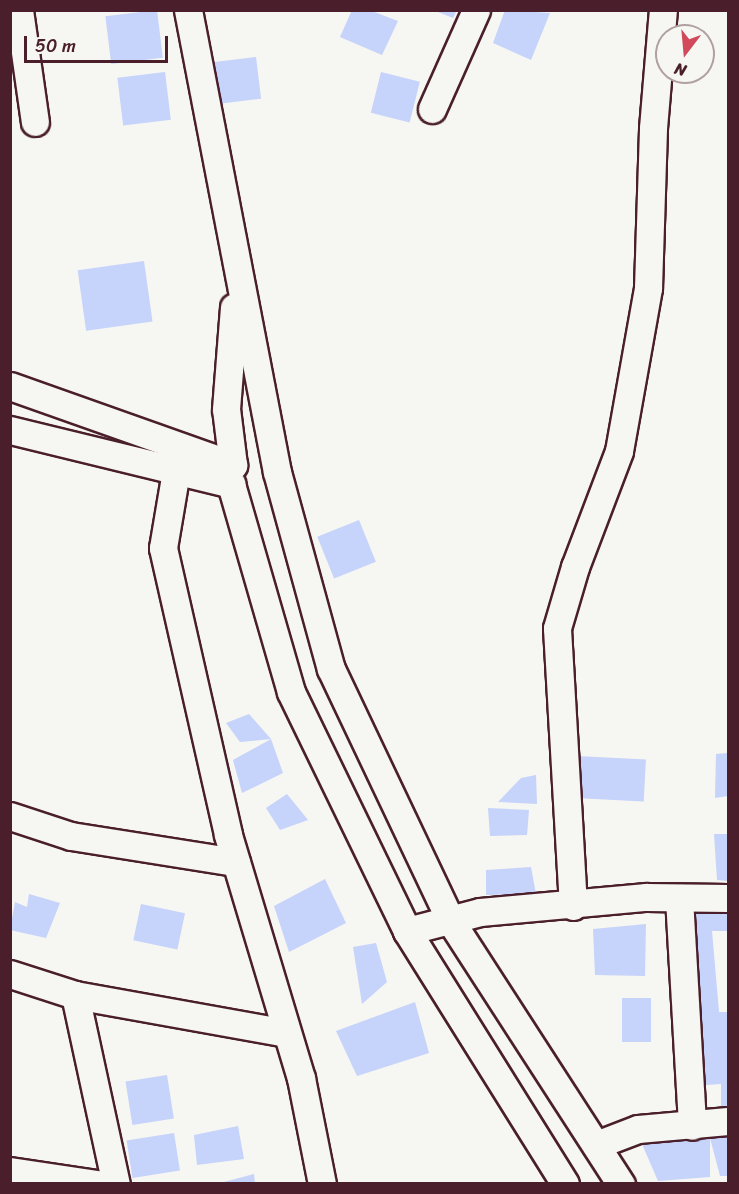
<!DOCTYPE html>
<style>
body{margin:0}
#map{position:relative;width:739px;height:1194px;overflow:hidden;background:#f6f6f2;font-family:Sriracha,sans-serif}
div>[style]{position:absolute}
[style*='--x']{left:calc(var(--x)*1px);top:calc(var(--y)*1px);width:calc(var(--w)*1px);rotate:calc(var(--a)*1deg)}
.building>*{inset:0;background:#c6d3fa;transform-origin:0 0}
.roads{filter:drop-shadow(2px 0 #4a1f2b) drop-shadow(-2px 0 #4a1f2b) drop-shadow(0 2px #4a1f2b) drop-shadow(0 -2px #4a1f2b)}
.minor>*{height:27px;margin:-13.5px;padding:0 13.5px;transform-origin:13.5px;border-radius:13.5px;background:#f6f6f2}
span{translate:-50% -50%;white-space:nowrap;text-align:center;line-height:1.15;-webkit-text-stroke:5px #f6f6f2;paint-order:stroke}
.frame{position:absolute;inset:0;border:12px solid #4a1f2b;pointer-events:none}
.north{position:absolute;left:655px;top:24px;width:60px;height:60px;box-sizing:border-box;background:#f6f6f2;border:2px solid #b1a0a2;border-radius:50%;rotate:196deg;font-size:16px;font-weight:700;line-height:24px;text-align:center;color:#4a1f2b}
.north::after{content:'';display:block;margin:auto;width:21px;height:27px;background:#d1495b;clip-path:polygon(50% 0,100% 100%,50% 72%,0 100%)}
.scale{position:absolute;left:24px;top:36px;width:144px;height:27px;box-sizing:border-box;border:3px solid #4a1f2b;border-top:0;padding-left:8px;font-size:18px;line-height:21px;white-space:nowrap;color:#4a1f2b;-webkit-text-stroke:4px #f6f6f2;paint-order:stroke}
</style>
<div id="map">
<div class="building">
<i style="left:157px;top:10px;width:48px;height:52px;rotate:83deg"></i>
<i style="clip-path:polygon(352px 10px,369px 10px,398px 21px,382px 55px,340px 37px)"></i>
<i style="clip-path:polygon(433px 10px,457px 10px,453px 18px)"></i>
<i style="clip-path:polygon(505px 10px,550px 13px,531px 60px,493px 43px)"></i>
<i style="left:256px;top:57px;width:42px;height:44px;rotate:83deg"></i>
<i style="left:165px;top:72px;width:48px;height:48px;rotate:83deg"></i>
<i style="left:381px;top:72px;width:40px;height:42px;rotate:14deg"></i>
<i style="left:144px;top:261px;width:61px;height:67px;rotate:82deg"></i>
<i style="left:359px;top:520px;width:45px;height:45px;rotate:68deg"></i>
<i style="clip-path:polygon(249px 714px,271px 739px,240px 742px,226px 723px)"></i>
<i style="clip-path:polygon(271px 739px,283px 773px,242px 793px,233px 760px)"></i>
<i style="clip-path:polygon(728px 753px,728px 796px,715px 798px,716px 754px)"></i>
<i style="left:577px;top:756px;width:69px;height:42px;rotate:3deg"></i>
<i style="clip-path:polygon(536px 775px,537px 804px,498px 802px,521px 778px)"></i>
<i style="clip-path:polygon(287px 794px,308px 820px,280px 830px,266px 808px)"></i>
<i style="clip-path:polygon(488px 808px,529px 810px,527px 835px,490px 836px)"></i>
<i style="clip-path:polygon(714px 834px,728px 834px,728px 881px,717px 880px)"></i>
<i style="clip-path:polygon(531px 867px,536px 894px,486px 895px,486px 870px)"></i>
<i style="clip-path:polygon(325px 879px,346px 923px,289px 952px,274px 906px)"></i>
<i style="clip-path:polygon(29px 894px,60px 903px,46px 938px,10px 930px,15px 902px,27px 907px)"></i>
<i style="left:141px;top:904px;width:45px;height:37px;rotate:12deg"></i>
<i style="clip-path:polygon(728px 910px,728px 931px,712px 931px,719px 1012px,728px 1012px,728px 1107px,721px 1107px,721px 1084px,706px 1085px,688px 915px)"></i>
<i style="clip-path:polygon(646px 924px,645px 976px,595px 975px,593px 929px)"></i>
<i style="clip-path:polygon(376px 943px,387px 982px,362px 1004px,353px 947px)"></i>
<i style="left:622px;top:998px;width:29px;height:44px"></i>
<i style="clip-path:polygon(415px 1002px,429px 1053px,357px 1076px,336px 1031px)"></i>
<i style="left:167px;top:1075px;width:44px;height:42px;rotate:81deg"></i>
<i style="clip-path:polygon(238px 1126px,244px 1159px,197px 1165px,194px 1135px)"></i>
<i style="left:174px;top:1133px;width:38px;height:48px;rotate:81deg"></i>
<i style="clip-path:polygon(728px 1137px,728px 1176px,720px 1176px,710px 1138px)"></i>
<i style="clip-path:polygon(710px 1138px,710px 1177px,658px 1181px,642px 1144px)"></i>
<i style="clip-path:polygon(254px 1174px,255px 1184px,220px 1184px,220px 1183px)"></i>
</div>
<div class="roads">
<div class="minor">
<i style="--x:19;--y:10;--w:113;--a:81.9"></i>
<i style="--x:188;--y:10;--w:470;--a:79.1"></i>
<i style="--x:277;--y:472;--w:204;--a:74.7"></i>
<i style="--x:331;--y:669;--w:278;--a:64.6"></i>
<i style="--x:450;--y:920;--w:315;--a:57.1"></i>
<i style="--x:432;--y:109;--w:108;--a:-66"></i>
<i style="--x:10;--y:386;--w:237;--a:19.5"></i>
<i style="--x:233;--y:465;--w:56;--a:-97.1"></i>
<i style="--x:226;--y:409;--w:102;--a:-85.5"></i>
<i style="--x:10;--y:430;--w:228;--a:13.7"></i>
<i style="--x:231;--y:484;--w:216;--a:73.9"></i>
<i style="--x:291;--y:692;--w:266;--a:64.1"></i>
<i style="--x:407;--y:931;--w:298;--a:58"></i>
<i style="--x:176;--y:471;--w:78;--a:99.6"></i>
<i style="--x:163;--y:548;--w:294;--a:77.2"></i>
<i style="--x:228;--y:835;--w:254;--a:73.3"></i>
<i style="--x:301;--y:1078;--w:108;--a:78.8"></i>
<i style="--x:10;--y:816;--w:64;--a:18.2"></i>
<i style="--x:71;--y:836;--w:167;--a:9"></i>
<i style="--x:679;--y:898;--w:228;--a:86.7"></i>
<i style="--x:573;--y:906;--w:278;--a:-93.3"></i>
<i style="--x:557;--y:628;--w:64;--a:-73.6"></i>
<i style="--x:575;--y:567;--w:124;--a:-69.2"></i>
<i style="--x:619;--y:451;--w:166;--a:-79.9"></i>
<i style="--x:648;--y:288;--w:160;--a:-88.2"></i>
<i style="--x:653;--y:128;--w:118;--a:-85.2"></i>
<i style="--x:407;--y:931;--w:75;--a:-14.6"></i>
<i style="--x:480;--y:912;--w:167;--a:-5.2"></i>
<i style="--x:646;--y:897;--w:82;--a:0.7"></i>
<i style="--x:10;--y:974;--w:68;--a:17.9"></i>
<i style="--x:75;--y:995;--w:215;--a:10.2"></i>
<i style="--x:75;--y:995;--w:193;--a:77.8"></i>
<i style="--x:596;--y:1145;--w:45;--a:-20.9"></i>
<i style="--x:638;--y:1129;--w:90;--a:-5.1"></i>
<i style="--x:10;--y:1171;--w:88;--a:8.5"></i>
</div>
</div>
<div class="frame"></div>
<div class="north">N</div>
<div class="scale">50 m</div>
</div>
